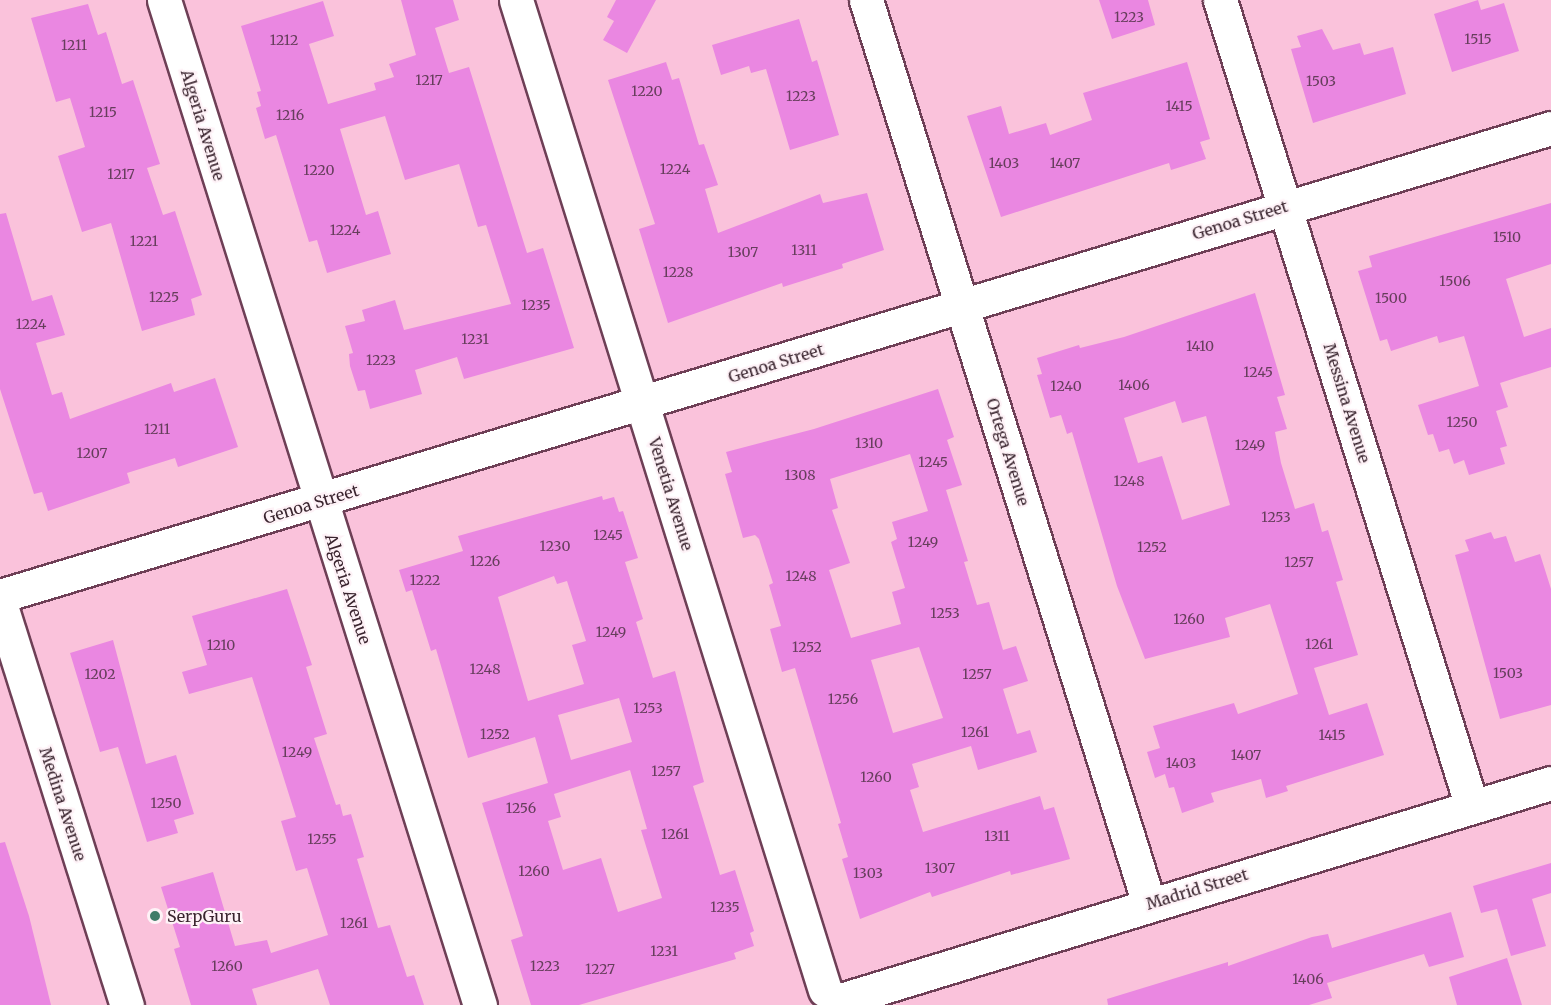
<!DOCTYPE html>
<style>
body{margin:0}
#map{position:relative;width:1551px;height:1005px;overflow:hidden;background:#fac2db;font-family:Merriweather,serif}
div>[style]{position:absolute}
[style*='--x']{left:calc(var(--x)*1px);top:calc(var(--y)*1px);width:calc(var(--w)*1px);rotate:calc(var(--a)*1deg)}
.building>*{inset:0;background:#ea87e1}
.roads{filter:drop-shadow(2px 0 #6e3f56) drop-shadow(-2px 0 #6e3f56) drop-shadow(0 2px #6e3f56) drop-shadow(0 -2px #6e3f56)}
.minor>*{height:33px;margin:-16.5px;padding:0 16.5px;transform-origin:16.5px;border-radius:16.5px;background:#fff}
.dots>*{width:16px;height:16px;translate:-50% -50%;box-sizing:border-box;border:3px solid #fef2f7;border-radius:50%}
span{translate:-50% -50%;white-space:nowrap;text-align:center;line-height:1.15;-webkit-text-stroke:4.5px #fef2f7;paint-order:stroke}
.number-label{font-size:14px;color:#663e5c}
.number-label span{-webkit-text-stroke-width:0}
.street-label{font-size:16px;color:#3a252f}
.poi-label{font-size:16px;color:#3a252f}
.left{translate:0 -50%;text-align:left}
</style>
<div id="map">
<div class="building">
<i style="clip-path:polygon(401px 0,453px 0,459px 20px,435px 28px,449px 73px,469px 67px,527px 253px,543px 248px,574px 348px,464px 379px,457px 357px,415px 370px,422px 394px,370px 409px,365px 390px,358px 391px,350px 366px,349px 354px,353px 353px,345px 326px,365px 321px,362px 310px,395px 300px,404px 330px,511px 304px,486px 225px,478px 227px,459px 164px,405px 180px,385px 116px,340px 129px,366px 215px,378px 211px,391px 254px,327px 273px,317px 240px,309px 242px,276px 135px,265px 139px,256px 108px,261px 106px,257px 92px,261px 91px,241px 26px,323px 1px,334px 36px,309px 44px,328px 104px,376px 90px,374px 83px,394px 77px,389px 64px,416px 55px)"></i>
<i style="clip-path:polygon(616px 0,656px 0,627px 53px,603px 40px,614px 21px,607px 17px)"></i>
<i style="clip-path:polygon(1099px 0,1148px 0,1155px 25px,1112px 39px)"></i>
<i style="clip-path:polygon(1478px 0,1481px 10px,1504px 3px,1519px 51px,1452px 72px,1434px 14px)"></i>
<i style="clip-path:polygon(88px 4px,98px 35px,106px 32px,122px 84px,133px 80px,160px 164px,147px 168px,163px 215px,175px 211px,202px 295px,191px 299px,195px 315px,142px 331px,111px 223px,82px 232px,58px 156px,85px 147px,70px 98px,56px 102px,31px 18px)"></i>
<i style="clip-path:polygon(799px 19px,812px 62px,817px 60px,839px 135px,790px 150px,766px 69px,751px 73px,749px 66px,721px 75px,712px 45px)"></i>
<i style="clip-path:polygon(1322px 29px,1333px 50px,1360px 43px,1364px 55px,1393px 47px,1406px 94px,1313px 123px,1291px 49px,1301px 47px,1297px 36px)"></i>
<i style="clip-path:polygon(666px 62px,672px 80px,679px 78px,699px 145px,704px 144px,718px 185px,705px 189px,718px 233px,820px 194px,823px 203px,867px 193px,884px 250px,842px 264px,843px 268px,783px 287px,782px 283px,668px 323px,639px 229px,655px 224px,608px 80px)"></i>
<i style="clip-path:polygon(1187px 62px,1210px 139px,1200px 142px,1206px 159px,1171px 170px,1169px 163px,1001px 217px,967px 116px,1001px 106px,1009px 134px,1046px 123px,1050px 135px,1092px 120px,1083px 93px)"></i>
<i style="clip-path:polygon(1551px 203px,1551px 264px,1506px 279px,1524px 337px,1551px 328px,1551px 367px,1500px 383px,1508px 407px,1496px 411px,1507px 446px,1500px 448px,1505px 464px,1469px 475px,1464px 460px,1454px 464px,1449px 449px,1439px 452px,1433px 434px,1428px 435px,1418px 405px,1479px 386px,1464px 336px,1439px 343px,1437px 336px,1391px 351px,1387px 339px,1380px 341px,1358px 271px,1372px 267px,1369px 256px)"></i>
<i style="clip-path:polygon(6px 213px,32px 301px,52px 295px,65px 335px,36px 343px,52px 395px,62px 392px,70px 419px,171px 383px,174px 392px,215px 378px,238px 447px,178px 467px,175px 458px,127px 473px,130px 483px,48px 511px,42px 492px,34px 494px,0 389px,0 214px)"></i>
<i style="clip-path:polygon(evenodd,1255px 293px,1285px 395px,1277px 397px,1287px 429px,1275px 432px,1281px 463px,1295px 509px,1314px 503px,1322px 532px,1328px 530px,1343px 580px,1336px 582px,1358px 655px,1314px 668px,1329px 715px,1367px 703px,1384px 755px,1286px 786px,1288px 791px,1266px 798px,1261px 779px,1211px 793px,1214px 802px,1182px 813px,1174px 787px,1169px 788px,1165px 774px,1155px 778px,1147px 752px,1160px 748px,1153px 726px,1234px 703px,1238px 714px,1298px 694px,1270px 604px,1225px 618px,1230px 637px,1145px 659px,1117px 586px,1072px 432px,1067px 434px,1061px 415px,1050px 418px,1037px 375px,1042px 374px,1037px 358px,1079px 345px,1080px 348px,1124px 337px,1255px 293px,1175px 401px,1182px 423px,1206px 416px,1230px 505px,1182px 520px,1162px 456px,1138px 463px,1124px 418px,1175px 401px)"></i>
<i style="clip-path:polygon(evenodd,938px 389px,954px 437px,947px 440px,962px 485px,946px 490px,968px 561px,964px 562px,977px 605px,989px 602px,1003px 650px,1016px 646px,1028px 681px,1003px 689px,1017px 734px,1030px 730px,1037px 752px,978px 770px,971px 746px,912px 764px,919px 787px,910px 790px,923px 832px,1040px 796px,1044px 810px,1054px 807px,1070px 859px,1011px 875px,1010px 871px,932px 897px,930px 892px,860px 919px,842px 859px,848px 857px,838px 824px,841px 823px,795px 668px,782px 672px,770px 629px,781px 626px,769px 585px,773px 583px,759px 539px,755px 535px,743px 538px,725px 474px,732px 472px,726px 452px,814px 429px,938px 389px,910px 454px,928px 511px,892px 522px,897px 539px,891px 542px,905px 588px,892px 592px,901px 624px,851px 638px,829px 570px,850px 563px,832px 510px,838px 508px,830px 479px,910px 454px,938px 389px,919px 647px,943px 718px,893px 733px,871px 660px,919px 647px)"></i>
<i style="clip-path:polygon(evenodd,602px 496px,603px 500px,614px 497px,619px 512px,623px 511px,638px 558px,625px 562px,643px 619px,636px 622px,653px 678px,675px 671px,704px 782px,693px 786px,720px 875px,735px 870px,754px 931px,750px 933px,754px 946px,734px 953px,736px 959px,579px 1005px,531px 1005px,511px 940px,523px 936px,482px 803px,548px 783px,535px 737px,468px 758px,436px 649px,431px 651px,412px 590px,406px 592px,399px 570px,463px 551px,458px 536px,602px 496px,554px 576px,557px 584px,567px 581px,586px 641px,572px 645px,584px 684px,528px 701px,498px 597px,554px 576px,602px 496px,619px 698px,632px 742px,571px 760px,558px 715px,619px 698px,602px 496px,630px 770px,647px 829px,641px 830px,662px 898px,618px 912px,601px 858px,563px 870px,548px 821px,561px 817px,554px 794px,630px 770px)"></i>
<i style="clip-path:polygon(1491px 532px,1494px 539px,1506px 536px,1515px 562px,1540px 554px,1551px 589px,1551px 705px,1500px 719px,1455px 555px,1469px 551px,1465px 540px)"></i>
<i style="clip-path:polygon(287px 589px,312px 665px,306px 667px,327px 734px,314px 738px,336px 805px,340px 804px,343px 816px,351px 814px,364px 857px,357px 859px,378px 928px,390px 925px,407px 977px,414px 975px,424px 1005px,330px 1005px,318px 969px,252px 989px,257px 1005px,191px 1005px,174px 949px,180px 947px,161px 887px,213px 872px,235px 946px,267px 940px,271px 953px,328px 935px,307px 868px,296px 871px,281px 821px,296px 817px,252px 677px,189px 694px,182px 672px,207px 665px,192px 616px)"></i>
<i style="clip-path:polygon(113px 640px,146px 764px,176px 755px,194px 814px,174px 820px,178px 833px,147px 842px,118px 747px,100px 752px,70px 653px)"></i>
<i style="clip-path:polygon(5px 842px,29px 916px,51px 1005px,0 1005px,0 843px)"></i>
<i style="clip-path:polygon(1551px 863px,1551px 893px,1532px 899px,1546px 946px,1511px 956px,1497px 909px,1481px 913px,1473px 886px)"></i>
<i style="clip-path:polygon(1451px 912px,1464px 957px,1429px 967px,1424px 954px,1327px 983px,1332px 998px,1309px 1005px,1108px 1005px,1107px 999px,1228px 962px,1228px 966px,1312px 937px,1328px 934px,1332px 948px)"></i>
<i style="clip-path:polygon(1507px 958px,1522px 1005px,1457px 1005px,1449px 977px)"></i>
</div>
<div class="roads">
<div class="minor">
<i style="--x:164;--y:0;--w:1054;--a:72.55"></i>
<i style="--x:516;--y:0;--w:1037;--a:72.67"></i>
<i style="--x:866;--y:0;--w:947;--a:72.62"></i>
<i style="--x:1220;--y:0;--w:845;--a:72.66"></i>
<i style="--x:0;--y:596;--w:1620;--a:-16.79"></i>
<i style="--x:0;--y:603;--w:422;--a:72.5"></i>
<i style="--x:844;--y:999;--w:739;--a:-16.99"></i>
</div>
</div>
<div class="dots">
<i style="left:155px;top:916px;background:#3f7c68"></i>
</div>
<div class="number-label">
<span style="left:1129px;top:17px">1223</span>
<span style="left:1478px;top:39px">1515</span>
<span style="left:284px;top:40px">1212</span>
<span style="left:74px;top:45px">1211</span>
<span style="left:429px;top:80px">1217</span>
<span style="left:1321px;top:81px">1503</span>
<span style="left:647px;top:91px">1220</span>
<span style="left:801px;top:96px">1223</span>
<span style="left:1179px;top:106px">1415</span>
<span style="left:103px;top:112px">1215</span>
<span style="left:290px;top:115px">1216</span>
<span style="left:1004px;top:163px">1403</span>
<span style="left:1065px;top:163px">1407</span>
<span style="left:675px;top:169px">1224</span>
<span style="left:319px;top:170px">1220</span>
<span style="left:121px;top:174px">1217</span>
<span style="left:345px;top:230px">1224</span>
<span style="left:1507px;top:237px">1510</span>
<span style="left:144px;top:241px">1221</span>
<span style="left:804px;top:250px">1311</span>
<span style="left:743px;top:252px">1307</span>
<span style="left:678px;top:272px">1228</span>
<span style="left:1455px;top:281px">1506</span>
<span style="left:164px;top:297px">1225</span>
<span style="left:1391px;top:298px">1500</span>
<span style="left:536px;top:305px">1235</span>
<span style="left:31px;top:324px">1224</span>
<span style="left:475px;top:339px">1231</span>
<span style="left:1200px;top:346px">1410</span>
<span style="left:381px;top:360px">1223</span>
<span style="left:1258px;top:372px">1245</span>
<span style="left:1134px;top:385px">1406</span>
<span style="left:1066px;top:386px">1240</span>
<span style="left:1462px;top:422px">1250</span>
<span style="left:157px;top:429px">1211</span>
<span style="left:869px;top:443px">1310</span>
<span style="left:1250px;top:445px">1249</span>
<span style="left:92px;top:453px">1207</span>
<span style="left:933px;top:462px">1245</span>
<span style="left:800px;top:475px">1308</span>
<span style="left:1129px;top:481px">1248</span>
<span style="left:1276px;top:517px">1253</span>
<span style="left:608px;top:535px">1245</span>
<span style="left:923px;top:542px">1249</span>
<span style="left:555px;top:546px">1230</span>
<span style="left:1152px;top:547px">1252</span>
<span style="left:485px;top:561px">1226</span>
<span style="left:1299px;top:562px">1257</span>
<span style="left:801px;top:576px">1248</span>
<span style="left:425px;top:580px">1222</span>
<span style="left:945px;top:613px">1253</span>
<span style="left:1189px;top:619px">1260</span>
<span style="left:611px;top:632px">1249</span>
<span style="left:1319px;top:644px">1261</span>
<span style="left:221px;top:645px">1210</span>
<span style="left:807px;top:647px">1252</span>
<span style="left:485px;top:669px">1248</span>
<span style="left:1508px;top:673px">1503</span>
<span style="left:100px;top:674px">1202</span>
<span style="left:977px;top:674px">1257</span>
<span style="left:843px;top:699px">1256</span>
<span style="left:648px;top:708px">1253</span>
<span style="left:975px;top:732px">1261</span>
<span style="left:495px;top:734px">1252</span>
<span style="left:1332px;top:735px">1415</span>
<span style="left:297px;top:752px">1249</span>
<span style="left:1246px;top:755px">1407</span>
<span style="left:1181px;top:763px">1403</span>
<span style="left:666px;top:771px">1257</span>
<span style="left:876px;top:777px">1260</span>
<span style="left:166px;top:803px">1250</span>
<span style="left:521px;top:808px">1256</span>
<span style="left:675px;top:834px">1261</span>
<span style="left:997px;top:836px">1311</span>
<span style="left:322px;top:839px">1255</span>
<span style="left:940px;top:868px">1307</span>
<span style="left:534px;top:871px">1260</span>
<span style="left:868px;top:873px">1303</span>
<span style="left:725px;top:907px">1235</span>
<span style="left:354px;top:923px">1261</span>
<span style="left:664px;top:951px">1231</span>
<span style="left:227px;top:966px">1260</span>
<span style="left:545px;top:966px">1223</span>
<span style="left:600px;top:969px">1227</span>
<span style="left:1308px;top:979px">1406</span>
</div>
<div class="street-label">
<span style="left:203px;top:125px;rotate:73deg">Algeria Avenue</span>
<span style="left:1240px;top:220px;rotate:-17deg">Genoa Street</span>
<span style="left:776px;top:363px;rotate:-17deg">Genoa Street</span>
<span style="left:1347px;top:403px;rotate:73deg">Messina Avenue</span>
<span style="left:1008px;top:452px;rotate:73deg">Ortega Avenue</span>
<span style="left:671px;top:494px;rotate:73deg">Venetia Avenue</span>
<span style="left:311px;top:504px;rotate:-17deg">Genoa Street</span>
<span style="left:348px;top:589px;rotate:72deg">Algeria Avenue</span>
<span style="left:63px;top:804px;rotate:72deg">Medina Avenue</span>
<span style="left:1197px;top:889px;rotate:-17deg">Madrid Street</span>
</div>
<div class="poi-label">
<span class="left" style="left:167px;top:916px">SerpGuru</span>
</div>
</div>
